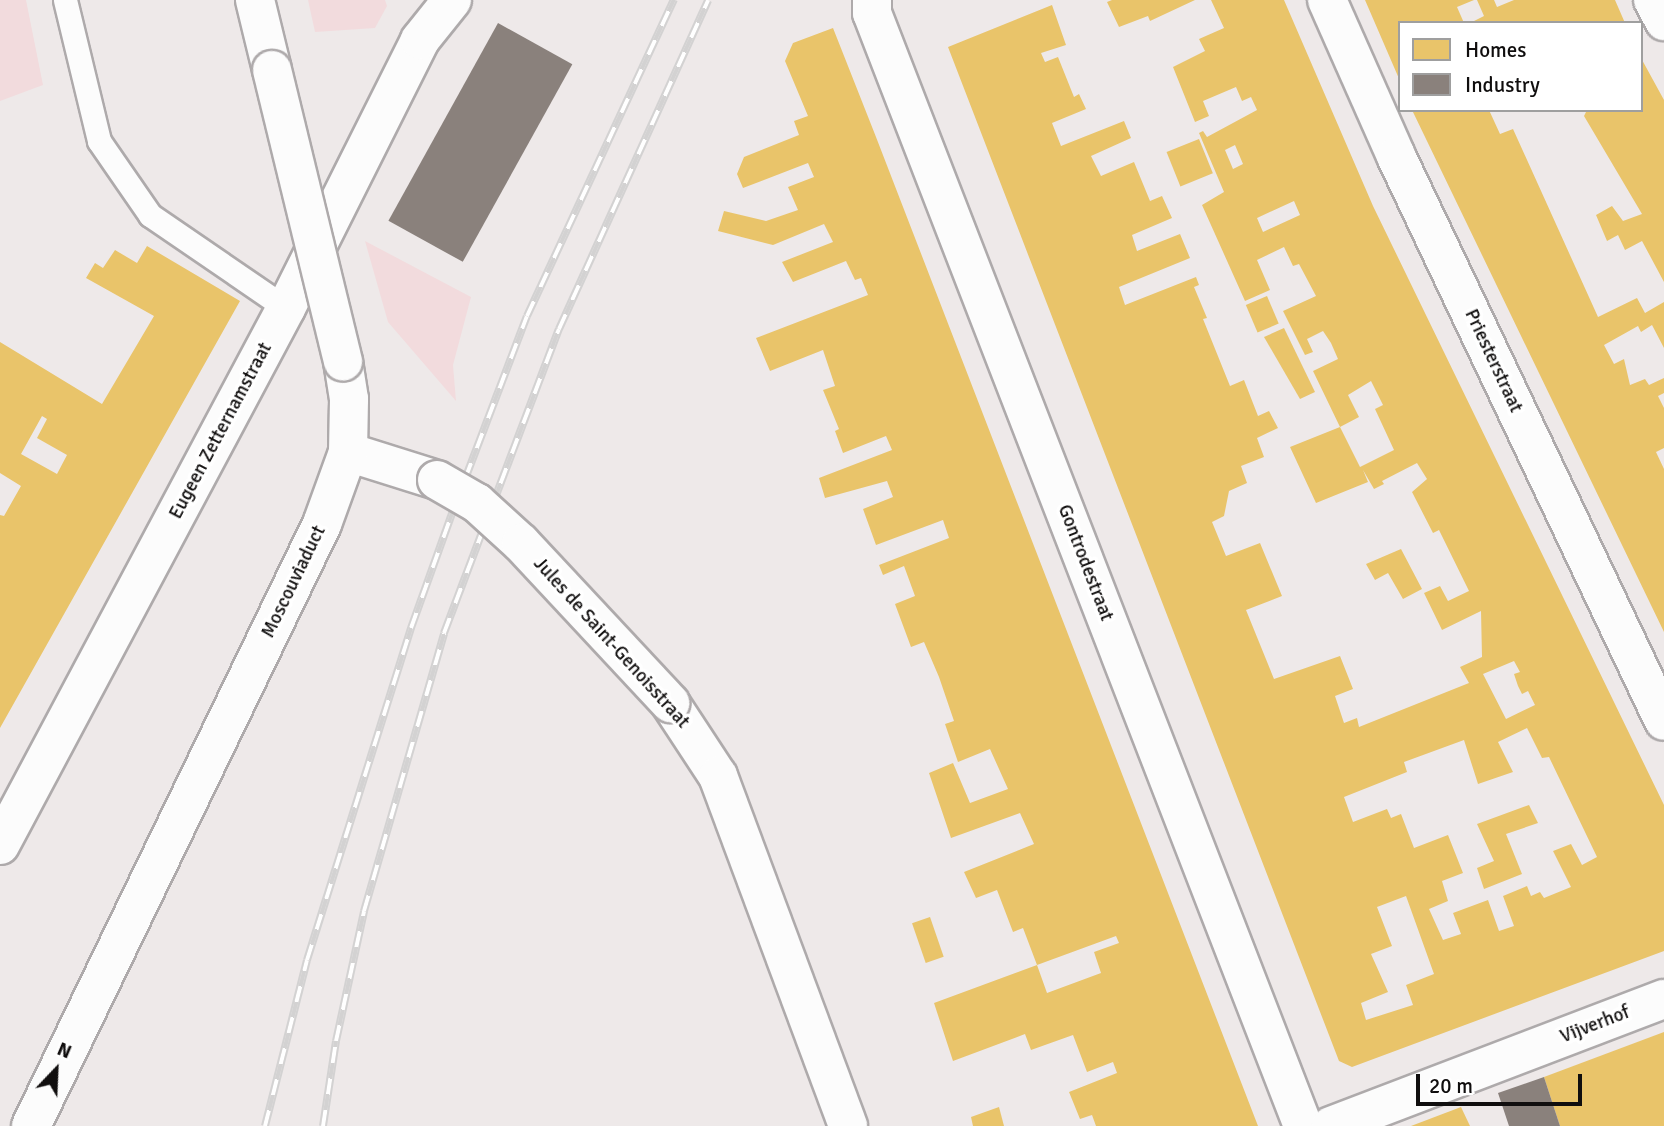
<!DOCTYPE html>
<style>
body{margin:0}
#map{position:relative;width:1664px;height:1126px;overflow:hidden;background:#eee9e9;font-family:Signika,sans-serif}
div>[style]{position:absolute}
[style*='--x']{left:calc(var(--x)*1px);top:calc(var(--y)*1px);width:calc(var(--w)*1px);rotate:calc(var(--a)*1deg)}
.green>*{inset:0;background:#f2dbdd}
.homes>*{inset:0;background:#e9c46a;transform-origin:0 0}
.industry>*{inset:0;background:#8a817c;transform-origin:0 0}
.roads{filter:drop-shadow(2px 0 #aeaaab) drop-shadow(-2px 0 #aeaaab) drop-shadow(0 2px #aeaaab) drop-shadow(0 -2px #aeaaab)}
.lane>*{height:23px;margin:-11.5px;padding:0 11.5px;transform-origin:11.5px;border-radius:11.5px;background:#fcfcfc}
.street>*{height:38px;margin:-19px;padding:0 19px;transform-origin:19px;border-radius:19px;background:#fcfcfc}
.secondary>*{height:38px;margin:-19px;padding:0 19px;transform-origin:19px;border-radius:19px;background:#fcfcfc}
.rail>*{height:8px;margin-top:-4px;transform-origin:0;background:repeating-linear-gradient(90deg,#fff 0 16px,#d3d2d2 0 32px);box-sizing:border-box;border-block:2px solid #d3d2d2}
.bridges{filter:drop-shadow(2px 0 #aeaaab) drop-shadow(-2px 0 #aeaaab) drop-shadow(0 2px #aeaaab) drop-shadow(0 -2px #aeaaab)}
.street-bridge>*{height:38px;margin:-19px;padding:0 19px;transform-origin:19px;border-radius:19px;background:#fcfcfc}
.secondary-bridge>*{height:38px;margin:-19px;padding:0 19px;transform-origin:19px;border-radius:19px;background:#fcfcfc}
span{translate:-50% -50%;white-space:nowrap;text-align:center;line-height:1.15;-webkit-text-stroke:7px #fff;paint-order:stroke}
.street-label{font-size:19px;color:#100e0e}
.legend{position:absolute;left:1398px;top:21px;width:245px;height:91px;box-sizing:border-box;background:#fff;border:2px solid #9f9f9f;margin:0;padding:9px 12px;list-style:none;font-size:21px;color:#100e0e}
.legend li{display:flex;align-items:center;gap:14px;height:35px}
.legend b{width:35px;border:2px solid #9f9f9f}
.north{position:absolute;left:21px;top:1035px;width:70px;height:70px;-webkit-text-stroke:5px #fff;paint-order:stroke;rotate:23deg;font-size:19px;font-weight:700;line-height:28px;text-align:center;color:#100e0e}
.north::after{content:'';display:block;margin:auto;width:24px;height:32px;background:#100e0e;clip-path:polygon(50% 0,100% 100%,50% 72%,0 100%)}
.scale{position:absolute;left:1416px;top:1074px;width:166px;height:32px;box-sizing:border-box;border:4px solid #100e0e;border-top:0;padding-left:9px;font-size:21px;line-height:24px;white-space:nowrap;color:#100e0e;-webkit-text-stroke:5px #fff;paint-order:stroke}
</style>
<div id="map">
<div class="green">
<i style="clip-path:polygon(0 0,26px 0,43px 85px,0 101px)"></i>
<i style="clip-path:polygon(308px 0,385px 0,387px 6px,375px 28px,315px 32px)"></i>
<i style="clip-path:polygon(365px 241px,471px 297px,453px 365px,456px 401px,388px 322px)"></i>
</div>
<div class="homes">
<i style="clip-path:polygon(1112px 0,1195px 0,1150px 21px,1148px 16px,1119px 27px,1107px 2px)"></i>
<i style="clip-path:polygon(evenodd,1211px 0,1284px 0,1373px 206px,1664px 805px,1664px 951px,1352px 1067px,1339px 1061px,948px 47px,1052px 5px,1066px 45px,1041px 53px,1045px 62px,1058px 57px,1074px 97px,1079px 94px,1086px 109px,1052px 123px,1061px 146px,1124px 121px,1131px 138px,1091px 156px,1101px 176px,1134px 162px,1150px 201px,1162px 196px,1172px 218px,1132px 235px,1137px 251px,1180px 234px,1190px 258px,1119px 287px,1125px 305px,1196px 277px,1199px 285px,1194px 287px,1207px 318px,1203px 319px,1230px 386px,1244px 380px,1258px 416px,1269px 411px,1278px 428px,1257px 438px,1264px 457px,1241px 466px,1247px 483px,1229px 491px,1224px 516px,1212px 522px,1226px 556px,1260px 543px,1282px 596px,1246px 610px,1274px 679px,1340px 656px,1353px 689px,1335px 696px,1344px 723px,1357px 718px,1359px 727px,1469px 683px,1460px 667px,1482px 657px,1481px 611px,1442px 630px,1424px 593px,1440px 586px,1448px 601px,1469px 591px,1439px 530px,1433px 533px,1412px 492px,1427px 479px,1417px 463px,1382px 481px,1384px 484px,1374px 489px,1363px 470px,1368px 482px,1316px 503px,1290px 447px,1340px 427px,1360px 467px,1394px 450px,1375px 409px,1383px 405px,1371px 381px,1348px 395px,1359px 417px,1340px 427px,1313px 371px,1338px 359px,1331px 343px,1323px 331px,1307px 339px,1313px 352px,1305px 355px,1283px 311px,1316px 296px,1299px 264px,1293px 266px,1284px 247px,1257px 260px,1270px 290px,1245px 301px,1202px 205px,1224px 192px,1199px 133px,1203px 131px,1207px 137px,1257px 110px,1251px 97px,1242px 101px,1236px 87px,1203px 101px,1209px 116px,1195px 122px,1173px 67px,1205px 51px,1199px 39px,1224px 28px,1211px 0,1235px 145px,1243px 164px,1233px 169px,1225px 150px,1235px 145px,1211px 0,1294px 201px,1300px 215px,1263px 232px,1257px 218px,1294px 201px,1211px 0,1514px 661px,1520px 672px,1514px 674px,1518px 686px,1522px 694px,1528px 691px,1535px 705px,1506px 719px,1483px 674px,1514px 661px,1211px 0,1527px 728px,1542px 758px,1549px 757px,1597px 857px,1582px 865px,1571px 844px,1553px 851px,1571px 887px,1544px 898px,1540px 892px,1531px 896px,1527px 886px,1503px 896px,1514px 926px,1499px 931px,1488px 900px,1453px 913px,1461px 934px,1443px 940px,1429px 909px,1448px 901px,1442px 881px,1463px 873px,1448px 835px,1414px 848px,1401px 814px,1391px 818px,1387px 809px,1353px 822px,1344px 797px,1407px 772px,1404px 762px,1464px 740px,1478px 784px,1513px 772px,1498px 742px,1527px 728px,1211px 0,1406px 896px,1434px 974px,1406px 985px,1413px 1005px,1366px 1020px,1361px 1003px,1388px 992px,1371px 954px,1392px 946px,1377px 907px,1406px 896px)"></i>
<i style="clip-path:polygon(1365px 0,1474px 0,1457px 7px,1464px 23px,1400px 23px,1400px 81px)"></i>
<i style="clip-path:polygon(1477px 0,1494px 0,1497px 7px,1514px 0,1615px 0,1625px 23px,1470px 23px,1484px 16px)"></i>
<i style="clip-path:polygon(833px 28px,876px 137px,1258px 1126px,1096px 1126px,1092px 1115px,1080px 1119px,1069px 1092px,1117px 1073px,1113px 1062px,1087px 1072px,1073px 1035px,1031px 1050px,1025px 1034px,953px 1061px,934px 1003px,1037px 965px,1047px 993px,1101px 973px,1094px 952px,1119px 943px,1116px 936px,1037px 965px,1023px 928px,1013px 932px,997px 890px,976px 898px,964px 872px,1034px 844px,1020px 813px,951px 838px,929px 773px,953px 763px,970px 803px,1008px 789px,990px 749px,958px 762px,945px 724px,954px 721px,939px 677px,924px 642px,911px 647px,895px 604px,915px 596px,904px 566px,883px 575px,879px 565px,949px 538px,943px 520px,876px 545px,863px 509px,893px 497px,887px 481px,825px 498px,819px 478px,892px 450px,886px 436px,843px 453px,835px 431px,839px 429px,823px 390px,835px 386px,823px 350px,770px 371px,756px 338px,868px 295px,861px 278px,855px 280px,846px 261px,793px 282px,782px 262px,833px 242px,824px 224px,773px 245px,718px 231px,724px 211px,766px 221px,798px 210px,788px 187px,814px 177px,808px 163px,743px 188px,737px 174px,744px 157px,799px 135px,794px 121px,808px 116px,785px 61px,793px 43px)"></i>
<i style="clip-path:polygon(1641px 58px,1664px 100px,1664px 282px,1642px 241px,1625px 250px,1618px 235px,1607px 241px,1596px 215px,1612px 206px,1623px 221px,1642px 214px,1584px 116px,1587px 110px,1641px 110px)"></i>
<i style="clip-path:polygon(1412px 110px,1489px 110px,1500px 134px,1513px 129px,1598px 317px,1637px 298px,1645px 313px,1664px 302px,1664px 348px,1652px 325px,1641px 332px,1638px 326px,1604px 345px,1614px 364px,1624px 359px,1630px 385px,1645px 379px,1649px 385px,1664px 378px,1664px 393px,1658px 396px,1664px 408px,1664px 448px,1656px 452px,1664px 469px,1664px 632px)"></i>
<i style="left:1199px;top:139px;width:37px;height:35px;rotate:68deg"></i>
<i style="clip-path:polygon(evenodd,147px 246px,240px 301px,0 728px,0 515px,4px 516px,21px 486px,0 473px,0 342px,102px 404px,154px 316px,86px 278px,95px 263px,103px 268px,115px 250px,137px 263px,147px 246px,42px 416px,47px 419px,37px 438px,67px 455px,57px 474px,21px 454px,42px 416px)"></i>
<i style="left:1267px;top:296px;width:30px;height:23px;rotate:67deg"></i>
<i style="clip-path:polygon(1284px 328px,1315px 392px,1300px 399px,1264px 337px)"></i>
<i style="clip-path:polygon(1401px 549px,1422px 589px,1403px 599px,1388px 573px,1375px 580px,1366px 564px)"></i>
<i style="clip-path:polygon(1529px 805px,1538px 823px,1506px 834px,1522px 874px,1484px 889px,1477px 868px,1494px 861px,1477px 824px)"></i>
<i style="left:930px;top:917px;width:42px;height:19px;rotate:71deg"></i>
<i style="clip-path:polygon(1664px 1032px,1664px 1126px,1560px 1126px,1544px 1077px)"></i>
<i style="clip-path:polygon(999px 1107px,1004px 1126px,973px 1126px,971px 1117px)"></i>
<i style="clip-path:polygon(1461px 1107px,1470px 1126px,1411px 1126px)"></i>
</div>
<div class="industry">
<i style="left:498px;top:23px;width:85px;height:226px;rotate:29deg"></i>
<i style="clip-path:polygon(1544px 1077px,1560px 1126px,1509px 1126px,1498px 1093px)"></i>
</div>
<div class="roads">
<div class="lane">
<i style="--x:65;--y:0;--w:145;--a:76.4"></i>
<i style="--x:99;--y:141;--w:90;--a:55.4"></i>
<i style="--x:150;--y:215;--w:165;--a:34.4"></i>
</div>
<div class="street">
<i style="--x:872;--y:0;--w:13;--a:90"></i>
<i style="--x:872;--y:13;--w:1194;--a:68.83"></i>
<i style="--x:1327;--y:0;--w:171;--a:66.1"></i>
<i style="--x:1396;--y:156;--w:625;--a:64.62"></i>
<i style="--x:1653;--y:0;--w:24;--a:62"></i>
<i style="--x:348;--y:452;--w:93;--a:17.5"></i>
<i style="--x:670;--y:703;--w:87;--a:56.7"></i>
<i style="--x:718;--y:776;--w:373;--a:69.6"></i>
<i style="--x:0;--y:845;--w:608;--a:-61.96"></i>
<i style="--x:286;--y:308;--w:300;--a:-63.4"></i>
<i style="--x:420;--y:40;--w:51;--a:-51.3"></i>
<i style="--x:1331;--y:1126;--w:356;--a:-20.9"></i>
</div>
<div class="secondary">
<i style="--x:255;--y:0;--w:72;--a:76.3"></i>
<i style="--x:31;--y:1126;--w:669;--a:-64.2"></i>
<i style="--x:322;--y:524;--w:77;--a:-70.1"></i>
<i style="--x:348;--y:452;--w:53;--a:-88.9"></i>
<i style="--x:349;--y:399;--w:38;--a:-99"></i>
</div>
</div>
<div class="rail">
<i style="--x:265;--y:1126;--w:171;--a:-75.8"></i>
<i style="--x:307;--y:960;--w:348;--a:-72.6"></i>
<i style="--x:411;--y:628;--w:127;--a:-70.3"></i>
<i style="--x:454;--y:508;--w:205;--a:-69.2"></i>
<i style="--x:527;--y:316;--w:349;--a:-65.1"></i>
<i style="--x:323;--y:1126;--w:86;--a:-81.3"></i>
<i style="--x:336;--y:1041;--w:133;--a:-77.8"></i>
<i style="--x:364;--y:911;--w:289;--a:-73.9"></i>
<i style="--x:444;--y:633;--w:325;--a:-69.3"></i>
<i style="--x:559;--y:329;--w:361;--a:-65.6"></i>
</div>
<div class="bridges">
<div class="street-bridge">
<i style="--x:437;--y:480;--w:46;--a:29.9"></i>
<i style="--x:477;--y:503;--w:59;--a:42.3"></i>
<i style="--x:521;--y:543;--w:219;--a:47"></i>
</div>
<div class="secondary-bridge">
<i style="--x:272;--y:70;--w:300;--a:76.3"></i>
</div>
</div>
<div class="street-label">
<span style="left:1493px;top:361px;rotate:65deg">Priesterstraat</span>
<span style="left:221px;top:431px;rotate:-62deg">Eugeen Zetternamstraat</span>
<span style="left:1085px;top:563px;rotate:69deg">Gontrodestraat</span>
<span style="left:294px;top:582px;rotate:-64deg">Moscouviaduct</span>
<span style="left:611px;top:643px;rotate:48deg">Jules de Saint-Genoisstraat</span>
<span style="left:1595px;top:1025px;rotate:-21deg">Vijverhof</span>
</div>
<ul class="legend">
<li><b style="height:19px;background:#e9c46a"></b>Homes</li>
<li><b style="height:19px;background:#8a817c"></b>Industry</li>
</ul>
<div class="north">N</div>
<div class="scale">20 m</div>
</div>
